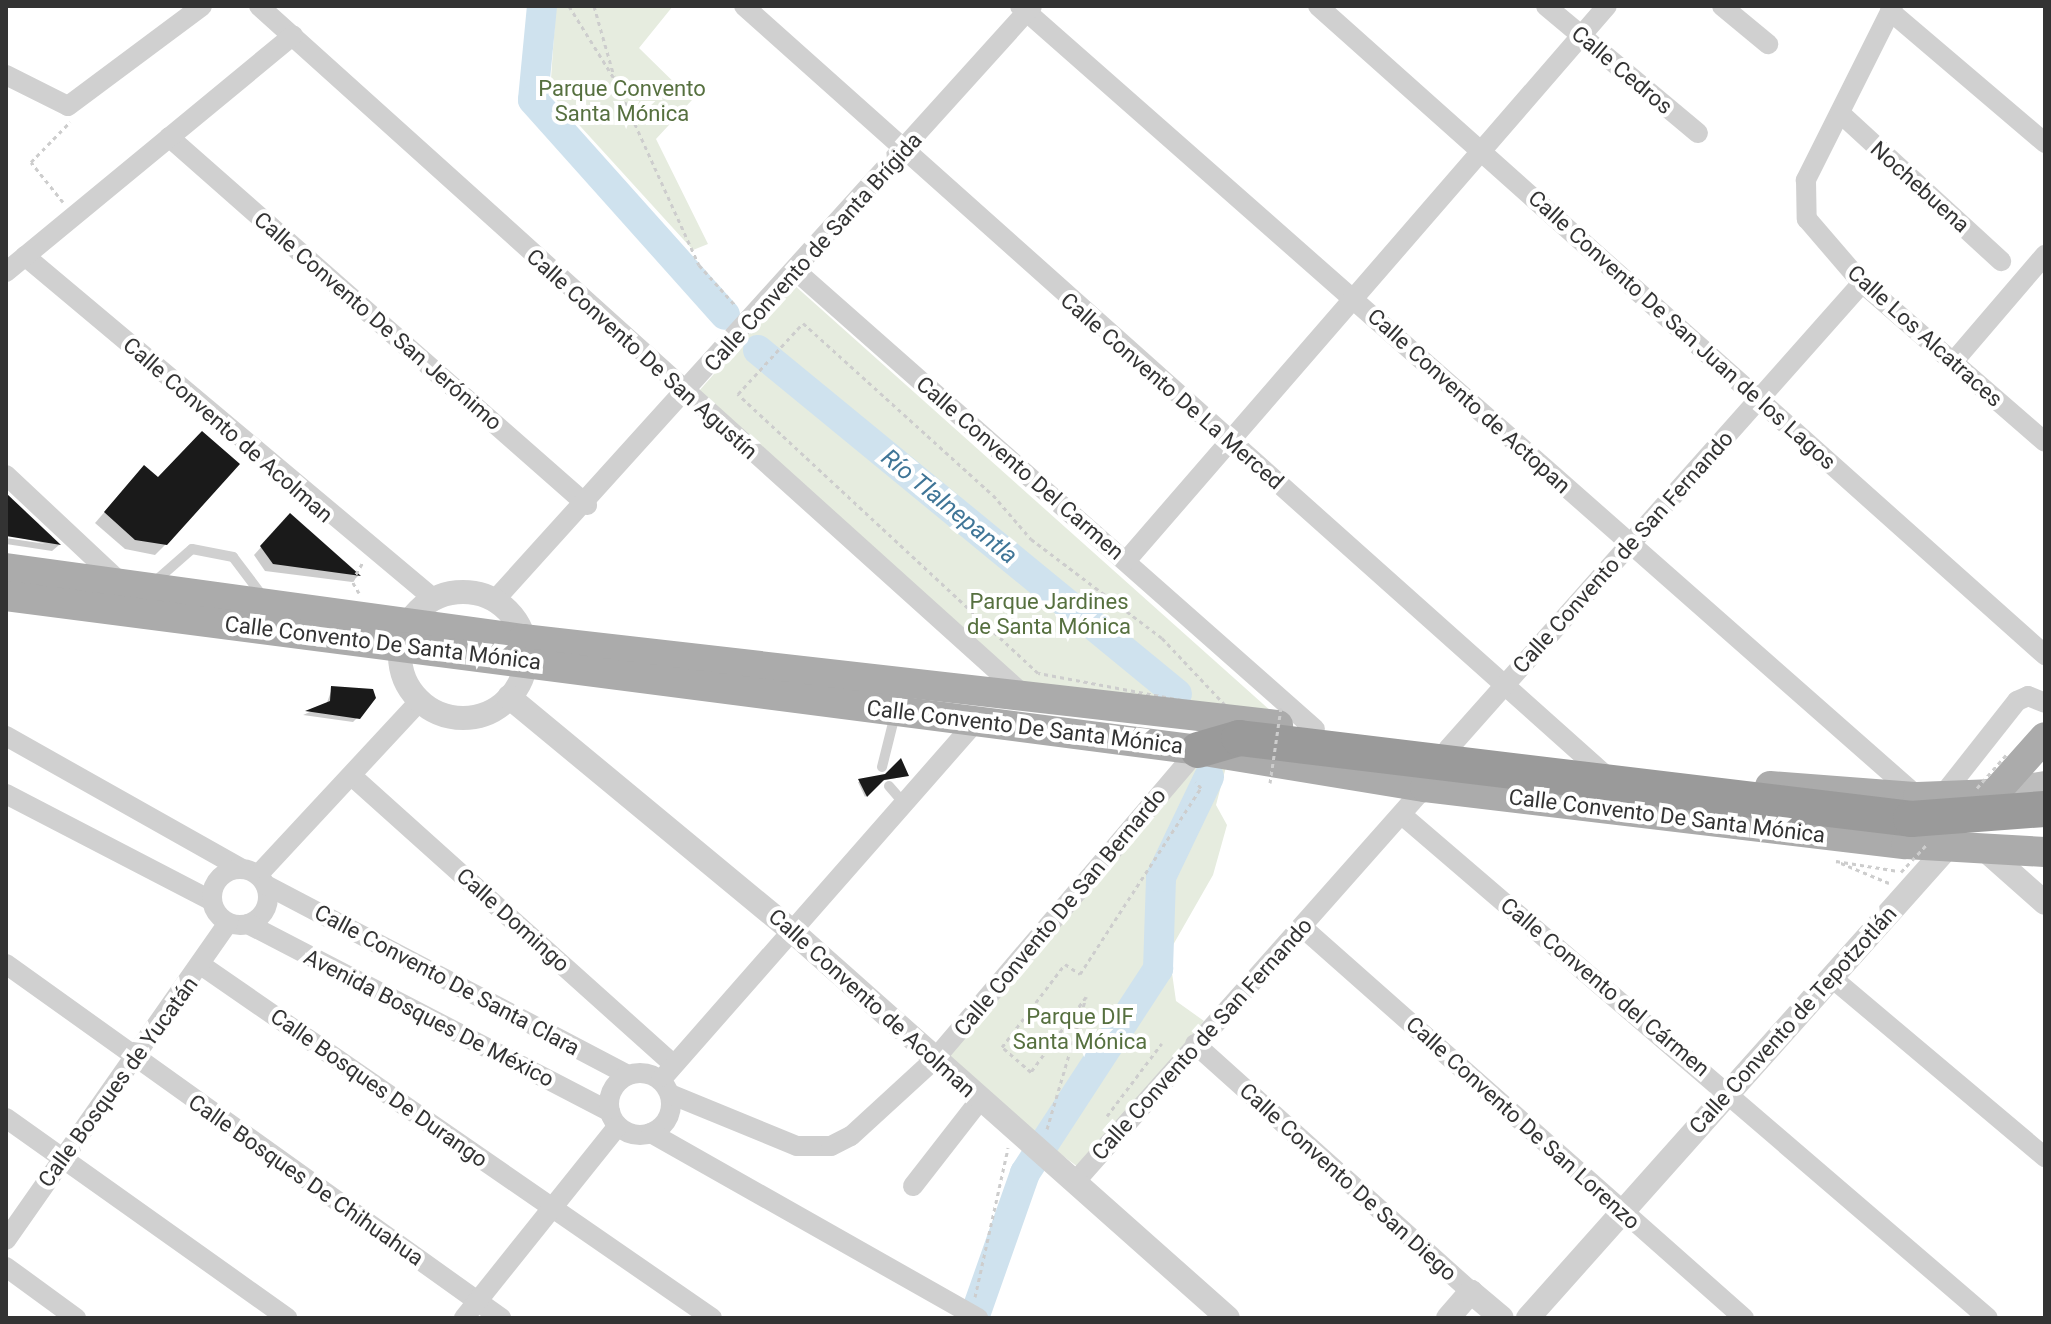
<!DOCTYPE html>
<meta charset="utf-8">
<style>
body{margin:0}
#map{position:relative;width:2051px;height:1324px;overflow:hidden;background:#fff;font-family:Roboto,sans-serif}
div>[style]{position:absolute}
[style*='--x']{left:calc(var(--x)*1px);top:calc(var(--y)*1px);width:calc(var(--w)*1px);rotate:calc(var(--a)*1deg)}
.green>*{inset:0;background:#e6ecdf}
.shadow>*{inset:0;background:#0003}
.river>*{height:30px;margin:-15px;padding:0 15px;transform-origin:15px;border-radius:15px;background:#cfe2ee}
.building>*{inset:0;background:#1a1a1a}
.path>*{height:3px;margin-top:-1.5px;transform-origin:0;background:repeating-linear-gradient(90deg,#cdcdcd 0 4px,transparent 0 8px)}
.service>*{height:10px;margin:-5px;padding:0 5px;transform-origin:5px;border-radius:5px;background:#d0d0d0}
.minor>*{height:20px;margin:-10px;padding:0 10px;transform-origin:10px;border-radius:10px;background:#d0d0d0}
.minor>.ring{margin:-10px;padding:0;box-sizing:content-box;background:none;border:20px solid #d0d0d0;border-radius:50%}
.tertiary>*{height:24px;margin:-12px;padding:0 12px;transform-origin:12px;border-radius:12px;background:#d0d0d0}
.tertiary>.ring{margin:-12px;padding:0;box-sizing:content-box;background:none;border:24px solid #d0d0d0;border-radius:50%}
.secondary>*{height:28px;margin:-14px;padding:0 14px;transform-origin:14px;border-radius:14px;background:#bdbdbd}
.primary>*{height:30px;margin:-15px;padding:0 15px;transform-origin:15px;border-radius:15px;background:#ababab}
.motorway>*{height:36px;margin:-18px;padding:0 18px;transform-origin:18px;border-radius:18px;background:#9a9a9a}
.path-bridge>*{height:3px;margin-top:-1.5px;transform-origin:0;background:repeating-linear-gradient(90deg,#cdcdcd 0 4px,transparent 0 8px)}
.motorway-bridge>*{height:36px;margin:-18px;padding:0 18px;transform-origin:18px;border-radius:18px;background:#9a9a9a}
span{translate:-50% -50%;white-space:nowrap;text-align:center;line-height:1.15;-webkit-text-stroke:8px #fff;paint-order:stroke}
.street-label{font-size:22px;color:#333}
.park-label{font-size:22px;color:#56703f}
.water-label{font-size:24px;color:#3f7597;font-style:italic}
.frame{position:absolute;inset:0;border:8px solid #333;pointer-events:none}
</style>
<div id="map">
<div class="green">
<i style="clip-path:polygon(556px 6px,673px 6px,639px 48px,692px 100px,656px 139px,708px 244px,693px 250px,550px 93px)"></i>
<i style="clip-path:polygon(793px 284px,1272px 712px,1027px 695px,699px 391px)"></i>
<i style="clip-path:polygon(1207px 762px,1226px 767px,1216px 805px,1227px 825px,1213px 875px,1169px 952px,1176px 1001px,1204px 1021px,1078px 1167px,934px 1060px,1191px 768px)"></i>
</div>
<div class="shadow">
<i style="clip-path:polygon(134px 478px,158px 480px,166px 544px,155px 555px,125px 549px,95px 523px)"></i>
<i style="clip-path:polygon(6px 494px,59px 545px,52px 551px,6px 544px,6px 538px,46px 544px,6px 534px)"></i>
<i style="clip-path:polygon(290px 515px,358px 576px,352px 582px,265px 571px,254px 555px)"></i>
<i style="clip-path:polygon(332px 689px,358px 717px,353px 722px,303px 715px,326px 705px)"></i>
<i style="clip-path:polygon(907px 776px,881px 781px,865px 797px,858px 782px)"></i>
</div>
<div class="river">
<i style="--x:542;--y:6;--w:94;--a:95.5"></i>
<i style="--x:533;--y:100;--w:288;--a:48.2"></i>
<i style="--x:758;--y:350;--w:542;--a:39.39"></i>
<i style="--x:974;--y:1318;--w:154;--a:-70.6"></i>
<i style="--x:1025;--y:1173;--w:244;--a:-56.9"></i>
<i style="--x:1158;--y:969;--w:92;--a:-88.1"></i>
<i style="--x:1161;--y:877;--w:111;--a:-64.4"></i>
</div>
<div class="building">
<i style="clip-path:polygon(202px 431px,240px 464px,167px 545px,135px 540px,104px 512px,144px 465px,158px 477px)"></i>
<i style="clip-path:polygon(6px 493px,61px 545px,6px 536px)"></i>
<i style="clip-path:polygon(290px 513px,361px 576px,273px 564px,260px 546px)"></i>
<i style="clip-path:polygon(331px 686px,373px 689px,376px 698px,360px 719px,305px 711px,330px 701px)"></i>
<i style="clip-path:polygon(901px 758px,909px 776px,884px 780px,867px 797px,858px 779px,885px 774px)"></i>
</div>
<div class="path">
<i style="--x:569;--y:6;--w:87;--a:58.1"></i>
<i style="--x:615;--y:80;--w:203;--a:65.6"></i>
<i style="--x:699;--y:265;--w:54;--a:48"></i>
<i style="--x:594;--y:6;--w:73;--a:74.1"></i>
<i style="--x:63;--y:202;--w:51;--a:-128.7"></i>
<i style="--x:31;--y:162;--w:56;--a:-45.7"></i>
<i style="--x:803;--y:323;--w:256;--a:42.2"></i>
<i style="--x:993;--y:495;--w:58;--a:49.2"></i>
<i style="--x:1031;--y:539;--w:164;--a:37.1"></i>
<i style="--x:1162;--y:638;--w:98;--a:46.7"></i>
<i style="--x:1229;--y:709;--w:194;--a:-169.3"></i>
<i style="--x:1038;--y:673;--w:410;--a:-137.1"></i>
<i style="--x:738;--y:394;--w:96;--a:-47.5"></i>
<i style="--x:359;--y:593;--w:14;--a:-120"></i>
<i style="--x:352;--y:581;--w:22;--a:-60"></i>
<i style="--x:1889;--y:883;--w:57;--a:-157.5"></i>
<i style="--x:1836;--y:861;--w:63;--a:9.2"></i>
<i style="--x:1107;--y:1116;--w:91;--a:-53"></i>
<i style="--x:1047;--y:1129;--w:138;--a:-73.5"></i>
<i style="--x:1086;--y:997;--w:93;--a:126.3"></i>
<i style="--x:1031;--y:1072;--w:38;--a:-139"></i>
<i style="--x:1002;--y:1047;--w:104;--a:-52.8"></i>
<i style="--x:1065;--y:964;--w:18;--a:34"></i>
<i style="--x:1080;--y:974;--w:222;--a:-57"></i>
<i style="--x:1201;--y:788;--w:8;--a:-130"></i>
<i style="--x:975;--y:1297;--w:153;--a:-77.5"></i>
</div>
<div class="service">
<i style="--x:152;--y:584;--w:53;--a:-41.2"></i>
<i style="--x:192;--y:549;--w:42;--a:11"></i>
<i style="--x:233;--y:557;--w:51;--a:52.9"></i>
<i style="--x:882;--y:767;--w:54;--a:-76"></i>
<i style="--x:889;--y:786;--w:23;--a:49"></i>
</div>
<div class="minor">
<i style="--x:259;--y:6;--w:1031;--a:42.01"></i>
<i style="--x:744;--y:6;--w:1152;--a:41.76"></i>
<i style="--x:1020;--y:6;--w:1195;--a:41.37"></i>
<i style="--x:1318;--y:6;--w:975;--a:41.76"></i>
<i style="--x:1546;--y:6;--w:198;--a:39.9"></i>
<i style="--x:1722;--y:6;--w:60;--a:39.6"></i>
<i style="--x:1893;--y:6;--w:195;--a:116.6"></i>
<i style="--x:1806;--y:180;--w:39;--a:89"></i>
<i style="--x:1807;--y:219;--w:84;--a:49.3"></i>
<i style="--x:1862;--y:283;--w:242;--a:41"></i>
<i style="--x:1890;--y:11;--w:204;--a:40.4"></i>
<i style="--x:6;--y:75;--w:69;--a:26.6"></i>
<i style="--x:68;--y:106;--w:167;--a:-36.7"></i>
<i style="--x:1840;--y:113;--w:219;--a:42.6"></i>
<i style="--x:169;--y:137;--w:557;--a:41.36"></i>
<i style="--x:25;--y:256;--w:534;--a:39.98"></i>
<i style="--x:796;--y:271;--w:692;--a:41.43"></i>
<i style="--x:6;--y:272;--w:372;--a:-39.5"></i>
<i style="--x:1954;--y:361;--w:140;--a:-49.4"></i>
<i style="--x:6;--y:475;--w:158;--a:43.2"></i>
<i style="--x:1126;--y:561;--w:734;--a:-49.09"></i>
<i style="--x:494;--y:601;--w:802;--a:-47.88"></i>
<i style="--x:6;--y:736;--w:269;--a:29.4"></i>
<i style="--x:1448;--y:749;--w:623;--a:-48.38"></i>
<i style="--x:353;--y:777;--w:430;--a:41.9"></i>
<i style="--x:6;--y:794;--w:232;--a:27.4"></i>
<i style="--x:1942;--y:796;--w:121;--a:-51.7"></i>
<i style="--x:2017;--y:701;--w:12;--a:-24"></i>
<i style="--x:2028;--y:696;--w:18;--a:22"></i>
<i style="--x:1402;--y:815;--w:772;--a:40.64"></i>
<i class="ring" style="left:212px;top:869px;width:36px;height:36px"></i>
<i style="--x:258;--y:875;--w:236;--a:-47.1"></i>
<i style="--x:266;--y:885;--w:409;--a:27.7"></i>
<i style="--x:248;--y:924;--w:408;--a:27.4"></i>
<i style="--x:1302;--y:927;--w:590;--a:41.5"></i>
<i style="--x:6;--y:964;--w:609;--a:35.57"></i>
<i style="--x:201;--y:965;--w:621;--a:34.64"></i>
<i style="--x:1831;--y:977;--w:280;--a:40.1"></i>
<i style="--x:1195;--y:1044;--w:371;--a:41.9"></i>
<i class="ring" style="left:609px;top:1073px;width:42px;height:42px"></i>
<i style="--x:661;--y:1080;--w:477;--a:-48.7"></i>
<i style="--x:670;--y:1094;--w:137;--a:22.3"></i>
<i style="--x:797;--y:1146;--w:34;--a:0"></i>
<i style="--x:831;--y:1146;--w:22;--a:-27"></i>
<i style="--x:851;--y:1136;--w:113;--a:-42.5"></i>
<i style="--x:934;--y:1060;--w:407;--a:-49.6"></i>
<i style="--x:6;--y:1118;--w:345;--a:35.4"></i>
<i style="--x:651;--y:1133;--w:376;--a:29.5"></i>
<i style="--x:1074;--y:1183;--w:529;--a:-48.45"></i>
<i style="--x:913;--y:1186;--w:109;--a:-52.1"></i>
<i style="--x:6;--y:1240;--w:387;--a:-55"></i>
<i style="--x:6;--y:1267;--w:87;--a:36.1"></i>
<i style="--x:464;--y:1318;--w:246;--a:-51.3"></i>
</div>
<div class="tertiary">
<i class="ring" style="left:400px;top:592px;width:102px;height:102px"></i>
<i style="--x:509;--y:697;--w:366;--a:39.6"></i>
<i style="--x:791;--y:930;--w:584;--a:41.6"></i>
<i style="--x:1983;--y:848;--w:83;--a:41.6"></i>
<i style="--x:1448;--y:1318;--w:35;--a:-49"></i>
<i style="--x:1471;--y:1292;--w:40;--a:40"></i>
<i style="--x:1528;--y:1318;--w:643;--a:-48.28"></i>
</div>
<div class="secondary">
<i style="--x:1994;--y:794;--w:52;--a:-10"></i>
</div>
<div class="primary">
<i style="--x:6;--y:568;--w:522;--a:7.82"></i>
<i style="--x:523;--y:639;--w:760;--a:6.5"></i>
<i style="--x:6;--y:596;--w:1202;--a:7.36"></i>
<i style="--x:1198;--y:750;--w:230;--a:9.3"></i>
<i style="--x:1425;--y:787;--w:484;--a:6.8"></i>
<i style="--x:1906;--y:844;--w:139;--a:3.3"></i>
<i style="--x:1770;--y:786;--w:148;--a:4.3"></i>
<i style="--x:1918;--y:797;--w:76;--a:-2.3"></i>
<i style="--x:1994;--y:794;--w:76;--a:-48.2"></i>
</div>
<div class="motorway">
<i style="--x:1198;--y:750;--w:43;--a:-16.3"></i>
<i style="--x:1239;--y:738;--w:677;--a:6.87"></i>
</div>
<div class="path-bridge">
<i style="--x:1270;--y:783;--w:76;--a:-81.7"></i>
<i style="--x:1977;--y:788;--w:44;--a:-48.7"></i>
<i style="--x:1901;--y:872;--w:37;--a:-47"></i>
</div>
<div class="motorway-bridge">
<i style="--x:1911;--y:819;--w:134;--a:-4.3"></i>
</div>
<div class="street-label">
<span style="left:1622px;top:70px;rotate:40deg">Calle Cedros</span>
<span style="left:1920px;top:187px;rotate:42deg">Nochebuena</span>
<span style="left:813px;top:252px;rotate:-48deg">Calle Convento de Santa Brígida</span>
<span style="left:378px;top:321px;rotate:41deg">Calle Convento De San Jerónimo</span>
<span style="left:1682px;top:330px;rotate:42deg">Calle Convento De San Juan de los Lagos</span>
<span style="left:1925px;top:336px;rotate:42deg">Calle Los Alcatraces</span>
<span style="left:642px;top:354px;rotate:42deg">Calle Convento De San Agustín</span>
<span style="left:1172px;top:391px;rotate:41deg">Calle Convento De La Merced</span>
<span style="left:1469px;top:401px;rotate:42deg">Calle Convento de Actopan</span>
<span style="left:228px;top:430px;rotate:41deg">Calle Convento de Acolman</span>
<span style="left:1020px;top:468px;rotate:41deg">Calle Convento Del Carmen</span>
<span style="left:1623px;top:552px;rotate:-48deg">Calle Convento de San Fernando</span>
<span style="left:383px;top:643px;rotate:7deg">Calle Convento De Santa Mónica</span>
<span style="left:1025px;top:727px;rotate:7deg">Calle Convento De Santa Mónica</span>
<span style="left:1667px;top:816px;rotate:7deg">Calle Convento De Santa Mónica</span>
<span style="left:1060px;top:912px;rotate:-50deg">Calle Convento De San Bernardo</span>
<span style="left:513px;top:920px;rotate:42deg">Calle Domingo</span>
<span style="left:447px;top:980px;rotate:28deg">Calle Convento De Santa Clara</span>
<span style="left:1605px;top:987px;rotate:40deg">Calle Convento del Cármen</span>
<span style="left:872px;top:1003px;rotate:42deg">Calle Convento de Acolman</span>
<span style="left:429px;top:1018px;rotate:27deg">Avenida Bosques De México</span>
<span style="left:1793px;top:1020px;rotate:-48deg">Calle Convento de Tepotzotlán</span>
<span style="left:1202px;top:1039px;rotate:-48deg">Calle Convento de San Fernando</span>
<span style="left:118px;top:1082px;rotate:-54deg">Calle Bosques de Yucatán</span>
<span style="left:379px;top:1088px;rotate:35deg">Calle Bosques De Durango</span>
<span style="left:1523px;top:1123px;rotate:42deg">Calle Convento De San Lorenzo</span>
<span style="left:306px;top:1180px;rotate:35deg">Calle Bosques De Chihuahua</span>
<span style="left:1348px;top:1182px;rotate:42deg">Calle Convento De San Diego</span>
</div>
<div class="park-label">
<span style="left:622px;top:101px">Parque Convento<br>Santa Mónica</span>
<span style="left:1049px;top:614px">Parque Jardines<br>de Santa Mónica</span>
<span style="left:1080px;top:1029px">Parque DIF<br>Santa Mónica</span>
</div>
<div class="water-label">
<span style="left:949px;top:507px;rotate:39deg">Río Tlalnepantla</span>
</div>
<div class="frame"></div>
</div>
